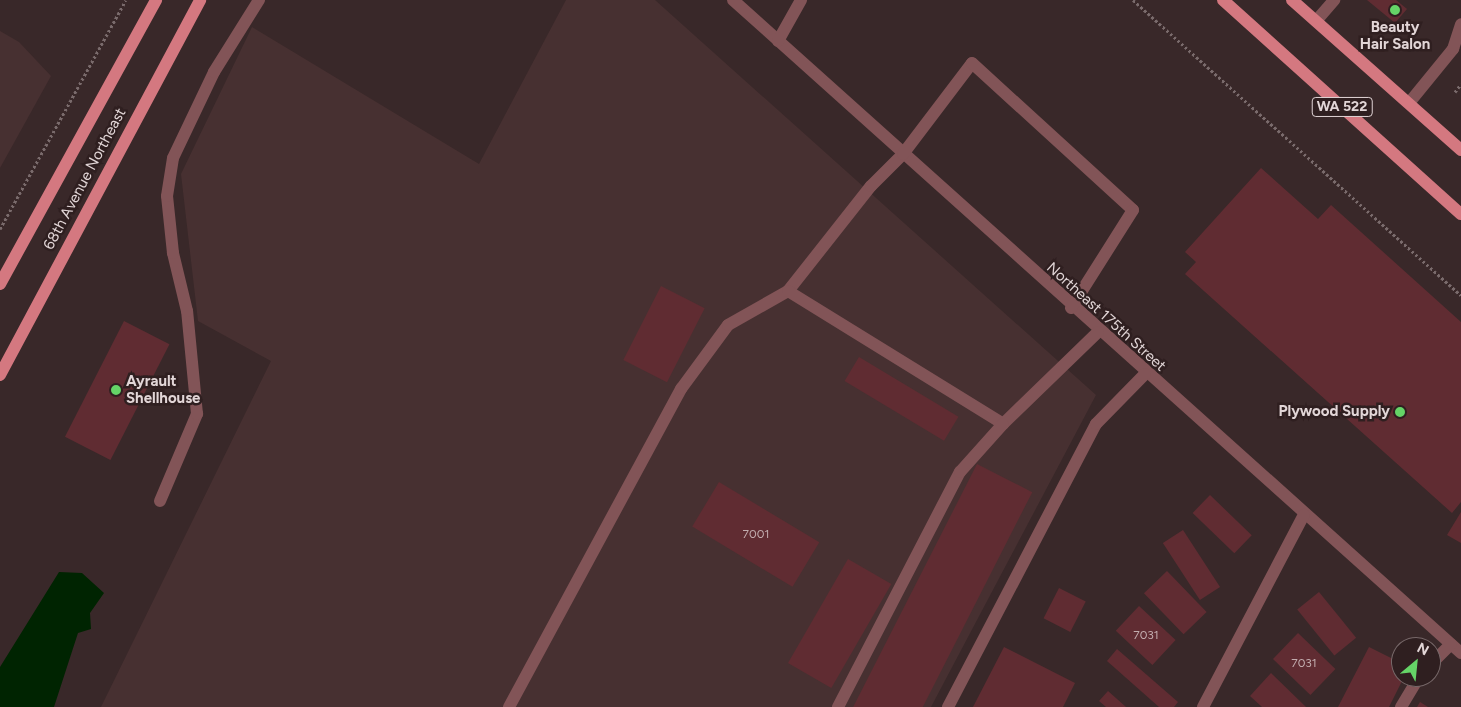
<!DOCTYPE html>
<style>
body{margin:0}
#map{position:relative;width:1461px;height:707px;overflow:hidden;background:#392829;font-family:Figtree,sans-serif}
div>[style]{position:absolute}
[style*='--x']{left:calc(var(--x)*1px);top:calc(var(--y)*1px);width:calc(var(--w)*1px);rotate:calc(var(--a)*1deg)}
.built>*{inset:0;background:#473031}
.water>*{inset:0;background:#002401}
.building>*{inset:0;background:#602c32;transform-origin:0 0}
.path>*{height:3px;margin-top:-1.5px;transform-origin:0;background:repeating-linear-gradient(90deg,#7a6b6c 0 2.5px,transparent 0 5px)}
.minor>*{height:12px;margin:-6px;padding:0 6px;transform-origin:6px;border-radius:6px;background:#825457}
.major>*{height:12px;margin:-6px;padding:0 6px;transform-origin:6px;border-radius:6px;background:#d47880}
.dots>*{width:14px;height:14px;translate:-50% -50%;box-sizing:border-box;border:2px solid #2f1f20;border-radius:50%}
span{translate:-50% -50%;white-space:nowrap;text-align:center;line-height:1.15;-webkit-text-stroke:5px #2f1f20;paint-order:stroke}
.number-label{font-size:12px;color:#c2acae}
.number-label span{-webkit-text-stroke-width:0}
.shield-label span{padding:1px 4px;background:#2f1f20;border:1px solid;border-radius:4px;-webkit-text-stroke-width:0}
.shield-label{font-size:14px;color:#e2d6d7;font-weight:700}
.poi-label{font-size:15px;color:#e2d6d7;font-weight:700}
.left{translate:0 -50%;text-align:left}
.right{translate:-100% -50%;text-align:right}
.street-label{font-size:15px;color:#e2d6d7}
.north{position:absolute;left:1391px;top:637px;width:50px;height:50px;box-sizing:border-box;background:#2f1f20;border:1px solid #776869;border-radius:50%;rotate:28deg;font-size:14px;font-weight:700;line-height:20px;text-align:center;color:#e2d6d7}
.north::after{content:'';display:block;margin:auto;width:18px;height:22px;background:#65d467;clip-path:polygon(50% 0,100% 100%,50% 72%,0 100%)}
</style>
<div id="map">
<div class="built">
<i style="clip-path:polygon(566px 0,655px 0,1096px 395px,931px 707px,101px 707px,271px 361px,198px 321px,181px 174px,252px 27px,479px 164px)"></i>
<i style="clip-path:polygon(0 31px,19px 42px,51px 76px,0 168px)"></i>
</div>
<div class="water">
<i style="clip-path:polygon(59px 572px,82px 573px,104px 593px,90px 613px,91px 629px,78px 633px,54px 707px,0 707px,0 667px)"></i>
</div>
<div class="building">
<i style="clip-path:polygon(1367px 0,1396px 0,1407px 9px,1395px 23px)"></i>
<i style="clip-path:polygon(1261px 168px,1318px 219px,1331px 205px,1461px 322px,1461px 502px,1452px 513px,1185px 274px,1196px 262px,1185px 252px)"></i>
<i style="left:661px;top:286px;width:49px;height:83px;rotate:27deg"></i>
<i style="left:124px;top:321px;width:51px;height:130px;rotate:27deg"></i>
<i style="left:859px;top:357px;width:116px;height:28px;rotate:31deg"></i>
<i style="left:977px;top:464px;width:62px;height:273px;rotate:27deg"></i>
<i style="left:719px;top:482px;width:117px;height:52px;rotate:31deg"></i>
<i style="left:1210px;top:495px;width:58px;height:25px;rotate:44deg"></i>
<i style="clip-path:polygon(1461px 512px,1461px 543px,1447px 535px)"></i>
<i style="left:1183px;top:530px;width:68px;height:24px;rotate:57deg"></i>
<i style="left:848px;top:559px;width:50px;height:120px;rotate:30deg"></i>
<i style="left:1167px;top:571px;width:57px;height:32px;rotate:46deg"></i>
<i style="left:1059px;top:588px;width:30px;height:34px;rotate:27deg"></i>
<i style="left:1319px;top:592px;width:59px;height:28px;rotate:51deg"></i>
<i style="left:1139px;top:606px;width:50px;height:34px;rotate:43deg"></i>
<i style="left:1298px;top:633px;width:52px;height:36px;rotate:44deg"></i>
<i style="clip-path:polygon(1004px 647px,1075px 683px,1063px 707px,973px 707px)"></i>
<i style="clip-path:polygon(1369px 647px,1401px 663px,1404px 677px,1389px 707px,1338px 707px)"></i>
<i style="clip-path:polygon(1117px 649px,1178px 702px,1174px 707px,1159px 707px,1107px 661px)"></i>
<i style="clip-path:polygon(1271px 673px,1306px 707px,1262px 707px,1250px 696px)"></i>
<i style="clip-path:polygon(1108px 691px,1126px 707px,1106px 707px,1099px 701px)"></i>
<i style="clip-path:polygon(1420px 702px,1428px 707px,1417px 707px)"></i>
</div>
<div class="path">
<i style="--x:1133;--y:0;--w:441;--a:42"></i>
<i style="--x:1455;--y:92;--w:10;--a:-53"></i>
<i style="--x:0;--y:229;--w:261;--a:-61.2"></i>
</div>
<div class="minor">
<i style="--x:733;--y:0;--w:978;--a:41.89"></i>
<i style="--x:1316;--y:21;--w:28;--a:-49"></i>
<i style="--x:778;--y:41;--w:47;--a:-60.7"></i>
<i style="--x:1409;--y:103;--w:70;--a:-50.8"></i>
<i style="--x:1453;--y:49;--w:26;--a:-72"></i>
<i style="--x:788;--y:291;--w:134;--a:-51.7"></i>
<i style="--x:871;--y:186;--w:45;--a:-45"></i>
<i style="--x:903;--y:154;--w:114;--a:-52.8"></i>
<i style="--x:972;--y:63;--w:218;--a:42.4"></i>
<i style="--x:1133;--y:210;--w:116;--a:122.3"></i>
<i style="--x:160;--y:501;--w:95;--a:-67"></i>
<i style="--x:197;--y:414;--w:103;--a:-95.5"></i>
<i style="--x:187;--y:311;--w:60;--a:-103.6"></i>
<i style="--x:173;--y:253;--w:57;--a:-96"></i>
<i style="--x:167;--y:196;--w:38;--a:-81"></i>
<i style="--x:173;--y:158;--w:95;--a:-64.5"></i>
<i style="--x:214;--y:72;--w:85;--a:-58"></i>
<i style="--x:1431;--y:664;--w:28;--a:-45"></i>
<i style="--x:509;--y:707;--w:362;--a:-61.6"></i>
<i style="--x:681;--y:389;--w:79;--a:-53.7"></i>
<i style="--x:728;--y:325;--w:69;--a:-29.5"></i>
<i style="--x:788;--y:291;--w:253;--a:31.7"></i>
<i style="--x:1003;--y:424;--w:132;--a:-44.1"></i>
<i style="--x:838;--y:707;--w:265;--a:-62.6"></i>
<i style="--x:960;--y:472;--w:64;--a:-48.1"></i>
<i style="--x:948;--y:707;--w:319;--a:-62.4"></i>
<i style="--x:1096;--y:424;--w:70;--a:-45.6"></i>
<i style="--x:1203;--y:707;--w:217;--a:-62.3"></i>
<i style="--x:1401;--y:707;--w:35;--a:-59"></i>
</div>
<div class="major">
<i style="--x:1223;--y:0;--w:320;--a:42"></i>
<i style="--x:1292;--y:0;--w:226;--a:41.6"></i>
<i style="--x:0;--y:284;--w:324;--a:-61.2"></i>
<i style="--x:0;--y:375;--w:425;--a:-61.9"></i>
</div>
<div class="dots">
<i style="left:1395px;top:10px;background:#65d467"></i>
<i style="left:116px;top:390px;background:#65d467"></i>
<i style="left:1400px;top:412px;background:#65d467"></i>
</div>
<div class="number-label">
<span style="left:756px;top:535px">7001</span>
<span style="left:1146px;top:636px">7031</span>
<span style="left:1304px;top:664px">7031</span>
</div>
<div class="shield-label">
<span style="left:1342px;top:107px">WA 522</span>
</div>
<div class="poi-label">
<span style="left:1395px;top:36px">Beauty<br>Hair Salon</span>
<span class="left" style="left:126px;top:390px">Ayrault<br>Shellhouse</span>
<span class="right" style="left:1390px;top:412px">Plywood Supply</span>
</div>
<div class="street-label">
<span style="left:85px;top:179px;rotate:-62deg">68th Avenue Northeast</span>
<span style="left:1106px;top:317px;rotate:42deg">Northeast 175th Street</span>
</div>
<div class="north">N</div>
</div>
